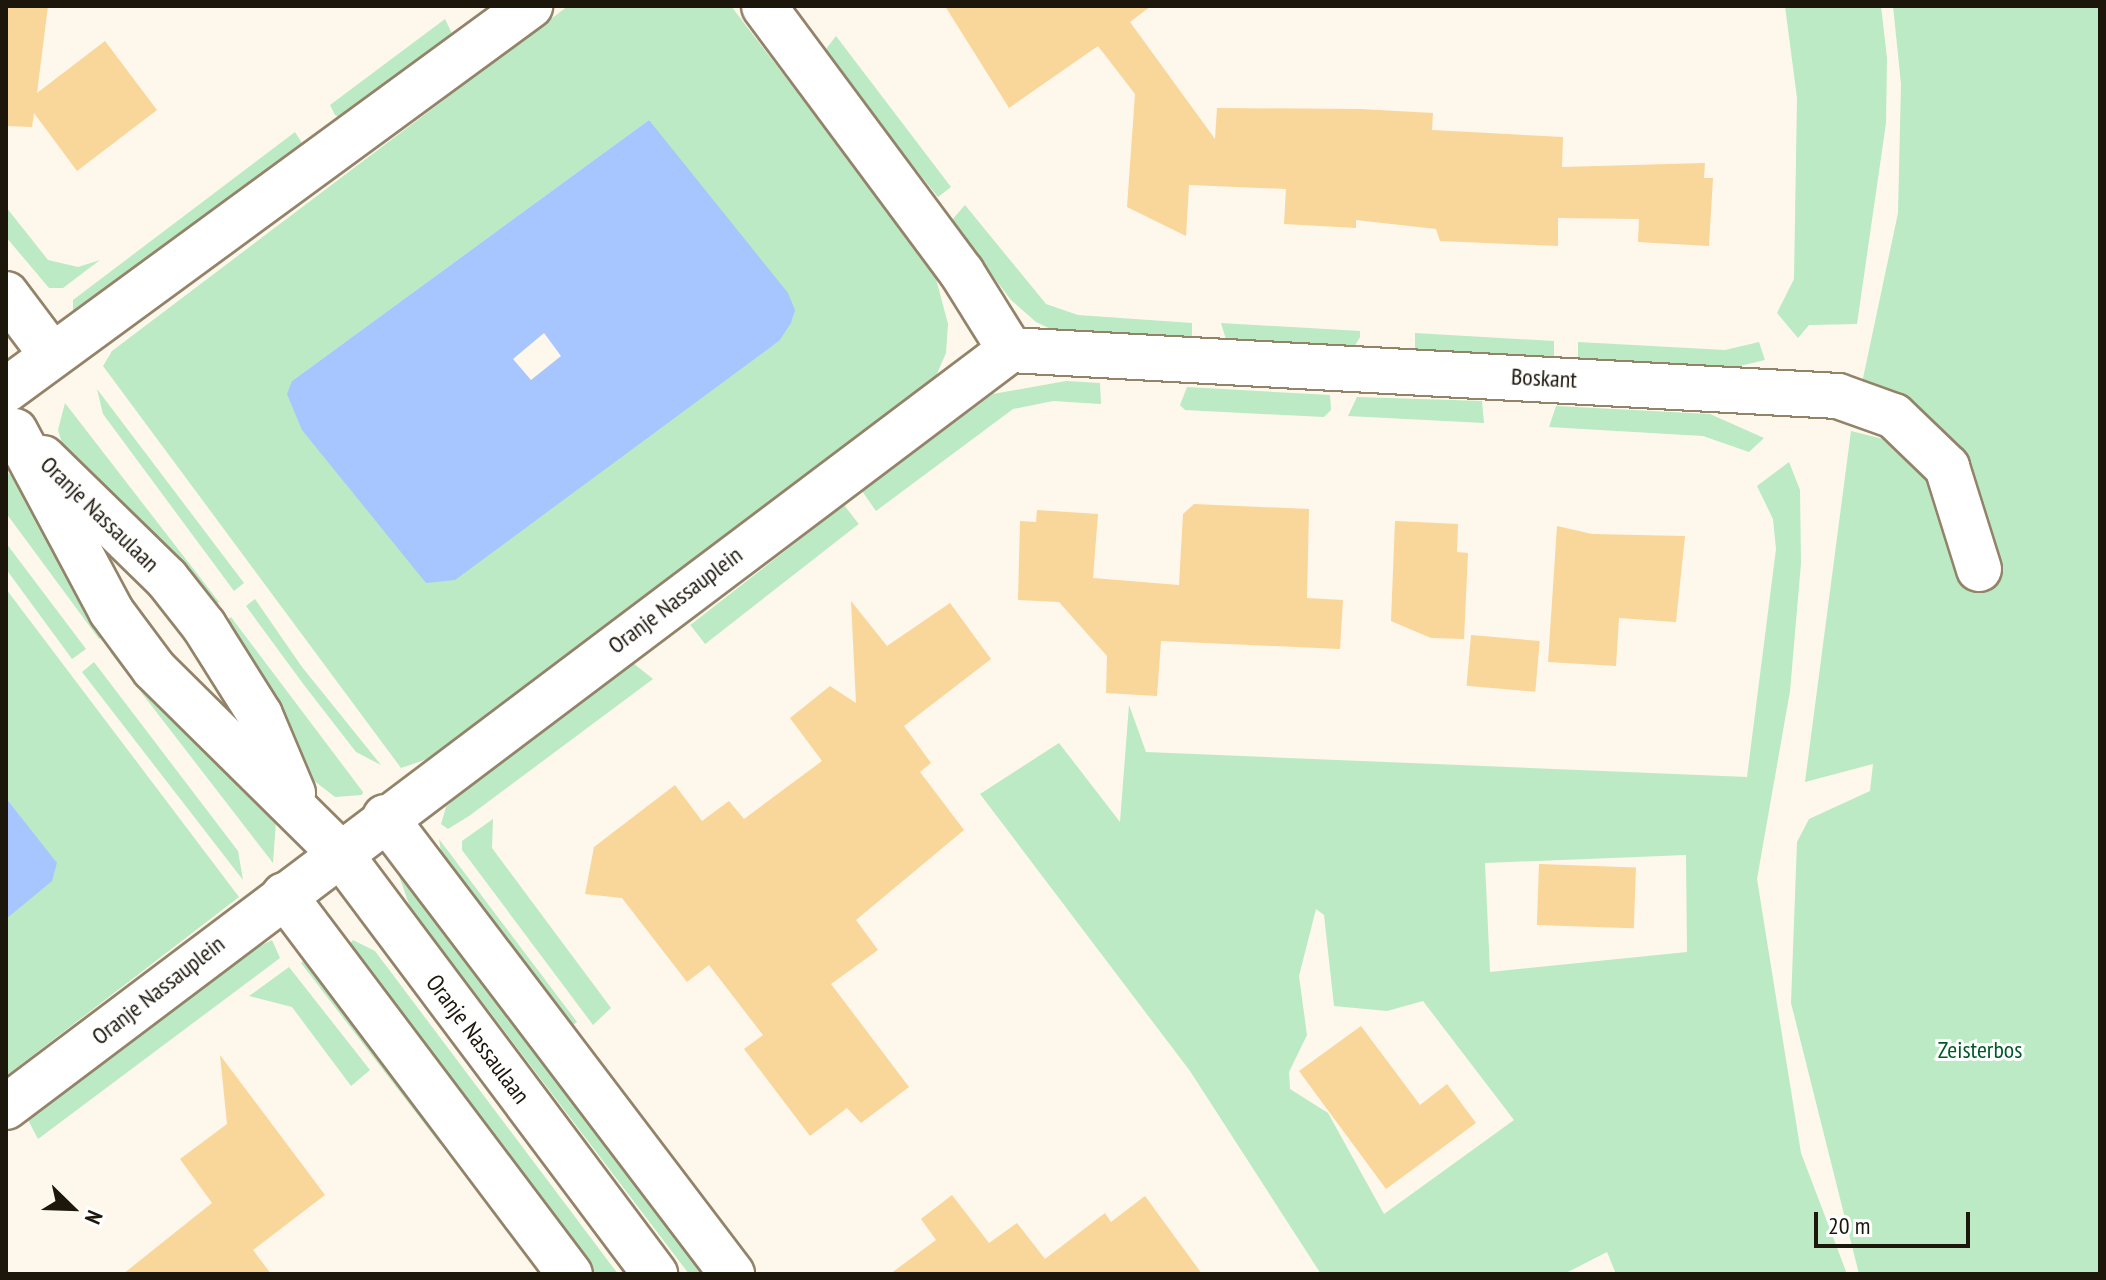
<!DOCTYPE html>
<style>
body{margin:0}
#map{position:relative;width:2106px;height:1280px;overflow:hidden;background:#fef7ec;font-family:"PT Sans Narrow",sans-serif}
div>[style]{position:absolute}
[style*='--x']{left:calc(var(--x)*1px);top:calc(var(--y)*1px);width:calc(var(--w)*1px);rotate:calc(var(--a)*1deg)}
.green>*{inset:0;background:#bbeac4;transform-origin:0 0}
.water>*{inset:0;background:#a7c5fe}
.building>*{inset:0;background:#f9d699;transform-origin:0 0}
.roads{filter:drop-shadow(2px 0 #938369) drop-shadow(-2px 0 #938369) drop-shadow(0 2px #938369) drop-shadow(0 -2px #938369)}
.minor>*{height:44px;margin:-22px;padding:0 22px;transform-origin:22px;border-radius:22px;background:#fff}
span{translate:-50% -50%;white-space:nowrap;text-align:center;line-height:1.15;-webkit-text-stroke:6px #fff;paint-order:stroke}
.street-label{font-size:24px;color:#1c160b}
.park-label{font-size:24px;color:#005826}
.frame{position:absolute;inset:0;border:8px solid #1c160b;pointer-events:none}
.north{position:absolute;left:32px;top:1168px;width:80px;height:80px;-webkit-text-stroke:6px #fff;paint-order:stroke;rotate:113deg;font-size:22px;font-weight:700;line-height:32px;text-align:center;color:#1c160b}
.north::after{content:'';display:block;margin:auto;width:28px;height:36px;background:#1c160b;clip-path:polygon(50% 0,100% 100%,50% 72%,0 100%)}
.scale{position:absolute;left:1814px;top:1212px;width:156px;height:36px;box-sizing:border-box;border:4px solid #1c160b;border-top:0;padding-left:10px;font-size:24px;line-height:28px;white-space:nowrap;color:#1c160b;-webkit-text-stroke:6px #fff;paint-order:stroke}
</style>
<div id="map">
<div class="green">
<i style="clip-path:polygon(evenodd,568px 6px,731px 6px,934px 271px,948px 324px,946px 353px,932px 385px,442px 754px,401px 768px,103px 366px,112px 351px,568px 6px,649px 120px,779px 341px,426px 583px,292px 381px,649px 120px)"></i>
<i style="clip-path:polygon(1785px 6px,1881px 6px,1887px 58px,1886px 123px,1857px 324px,1809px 325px,1798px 338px,1777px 313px,1794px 279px,1797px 98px)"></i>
<i style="clip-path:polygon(1893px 6px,2100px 6px,2100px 1274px,1859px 1274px,1791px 1003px,1797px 842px,1809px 819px,1870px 791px,1873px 764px,1805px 782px,1851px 431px,1911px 446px,1862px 383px,1898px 213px,1901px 84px)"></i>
<i style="clip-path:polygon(445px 19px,454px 38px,345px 120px,335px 115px,330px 105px)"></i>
<i style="clip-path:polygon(836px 36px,951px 187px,938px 197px,823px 53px)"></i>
<i style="clip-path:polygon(295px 132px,305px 148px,73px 319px,73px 300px)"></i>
<i style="clip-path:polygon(965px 205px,1046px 304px,1078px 315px,1192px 323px,1192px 338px,1057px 332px,1036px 322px,1011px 300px,951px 221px)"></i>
<i style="clip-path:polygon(6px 207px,48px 260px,78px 267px,100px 260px,63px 288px,49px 288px,6px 237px)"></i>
<i style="clip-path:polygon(1221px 323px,1360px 331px,1360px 337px,1353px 349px,1228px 346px)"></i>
<i style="clip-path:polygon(1415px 333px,1554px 341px,1554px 356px,1415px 355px)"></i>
<i style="clip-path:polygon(1578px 342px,1725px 350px,1759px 342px,1765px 360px,1723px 370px,1578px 361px)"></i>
<i style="clip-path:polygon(1066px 381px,1100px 383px,1101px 404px,1053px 401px,1013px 409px,876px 511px,862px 491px,993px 394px)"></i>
<i style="clip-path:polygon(1187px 387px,1330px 395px,1331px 410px,1324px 417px,1185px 410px,1180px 405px)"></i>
<i style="clip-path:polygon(97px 389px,244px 583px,234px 591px,103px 414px)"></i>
<i style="clip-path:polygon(1357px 397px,1482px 401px,1484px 423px,1348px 416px)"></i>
<i style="clip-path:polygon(65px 403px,219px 602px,209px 611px,66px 457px,58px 430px)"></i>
<i style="clip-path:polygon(1556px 406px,1710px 414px,1764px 438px,1749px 452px,1703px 436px,1549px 427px)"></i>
<i style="clip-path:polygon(evenodd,1789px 462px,1800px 490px,1801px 563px,1790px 691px,1757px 879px,1801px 1153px,1847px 1274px,1616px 1274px,1607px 1252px,1564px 1274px,1321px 1274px,1190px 1071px,980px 794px,1059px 743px,1120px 822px,1129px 705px,1146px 752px,1747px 777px,1776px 549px,1773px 519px,1757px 486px,1789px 462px,1686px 855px,1687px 952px,1490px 972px,1485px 863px,1686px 855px,1789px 462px,1316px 909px,1324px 915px,1334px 1006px,1387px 1011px,1423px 1001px,1514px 1120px,1384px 1214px,1328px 1113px,1290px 1089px,1289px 1072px,1307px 1035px,1299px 976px,1316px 909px)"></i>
<i style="clip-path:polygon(6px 472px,23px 482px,110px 631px,99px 639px,6px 513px)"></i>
<i style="left:844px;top:505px;width:24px;height:195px;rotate:52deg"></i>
<i style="clip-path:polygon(6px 543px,86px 649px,72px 659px,6px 569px)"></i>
<i style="clip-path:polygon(6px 589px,239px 897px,6px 1076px,6px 919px,57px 864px,6px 798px)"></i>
<i style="clip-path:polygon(255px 599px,302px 667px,381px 765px,356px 752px,304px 685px,246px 606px)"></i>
<i style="clip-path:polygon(231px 617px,363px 792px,362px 795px,335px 797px,308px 776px,219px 626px)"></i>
<i style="clip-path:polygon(121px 644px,276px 821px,273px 863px,110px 652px)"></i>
<i style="clip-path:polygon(94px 662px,238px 851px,243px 880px,82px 672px)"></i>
<i style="clip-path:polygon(633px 663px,653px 679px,469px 816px,448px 829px,441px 824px,446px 807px,471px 783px)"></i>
<i style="clip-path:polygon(493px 819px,492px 848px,611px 1008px,593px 1025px,462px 850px,462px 841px)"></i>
<i style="clip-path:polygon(439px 839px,577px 1022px,566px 1030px,443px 864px)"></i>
<i style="clip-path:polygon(399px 876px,415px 878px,713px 1274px,689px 1274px,410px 907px)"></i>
<i style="clip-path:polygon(272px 940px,280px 958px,38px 1139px,27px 1118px,246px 953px)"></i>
<i style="clip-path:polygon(353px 940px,375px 951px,618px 1274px,593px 1274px,385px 999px,348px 946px)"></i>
<i style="clip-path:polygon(312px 953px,449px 1135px,440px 1144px,301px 963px)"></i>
<i style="clip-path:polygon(289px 967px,370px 1070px,351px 1086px,292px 1007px,249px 996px)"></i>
</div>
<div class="water">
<i style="clip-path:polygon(evenodd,649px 120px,788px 293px,795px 310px,791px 323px,779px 341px,455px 580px,426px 583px,302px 430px,287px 394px,292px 381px,649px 120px,544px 333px,561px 356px,531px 380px,513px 359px,544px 333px)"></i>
<i style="clip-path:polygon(6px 798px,57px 863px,52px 881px,6px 919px)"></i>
</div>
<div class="building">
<i style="clip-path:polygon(6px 6px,48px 6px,37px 93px,105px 41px,157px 110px,77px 171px,34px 113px,32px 127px,6px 126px)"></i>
<i style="clip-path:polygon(945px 6px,1151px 6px,1130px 22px,1215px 139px,1217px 108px,1360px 109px,1433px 113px,1432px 130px,1563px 137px,1562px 167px,1705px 163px,1704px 178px,1713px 178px,1709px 246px,1638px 242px,1639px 219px,1558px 218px,1558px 246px,1440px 241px,1436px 229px,1356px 220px,1356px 228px,1284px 224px,1286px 189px,1189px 185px,1186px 236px,1127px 207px,1135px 94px,1098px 46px,1009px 108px)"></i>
<i style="clip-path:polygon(1194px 504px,1309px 509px,1307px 598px,1343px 600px,1340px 649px,1161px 641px,1157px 696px,1106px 693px,1107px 656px,1059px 602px,1018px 600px,1020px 521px,1036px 522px,1037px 510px,1098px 514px,1093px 578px,1179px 585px,1183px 514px)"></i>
<i style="clip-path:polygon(1395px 521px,1458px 524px,1457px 552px,1468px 553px,1464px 639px,1431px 638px,1391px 621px)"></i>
<i style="clip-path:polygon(1557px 526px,1592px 534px,1685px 536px,1676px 622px,1619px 618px,1616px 666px,1548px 662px)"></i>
<i style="clip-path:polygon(851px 601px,887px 646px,950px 603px,991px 659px,904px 726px,931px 763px,920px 772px,964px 830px,856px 920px,878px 950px,831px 984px,909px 1087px,861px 1123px,847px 1108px,810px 1136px,744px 1049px,763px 1035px,709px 965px,687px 982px,622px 898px,585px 894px,594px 847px,675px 785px,702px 821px,729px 801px,744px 819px,822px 761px,790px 718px,830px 686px,856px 703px)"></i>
<i style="left:1471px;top:635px;width:69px;height:51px;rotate:5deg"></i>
<i style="left:1539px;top:864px;width:97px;height:61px;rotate:2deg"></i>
<i style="clip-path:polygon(1361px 1026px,1420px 1105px,1447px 1084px,1476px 1123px,1386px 1189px,1299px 1071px)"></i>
<i style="clip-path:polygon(220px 1055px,325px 1195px,253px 1250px,271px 1274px,123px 1274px,212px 1203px,180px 1159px,227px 1124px)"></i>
<i style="clip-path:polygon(952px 1195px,989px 1243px,1017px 1223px,1045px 1259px,1105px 1213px,1111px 1222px,1145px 1196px,1202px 1274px,890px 1274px,936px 1240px,921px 1219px)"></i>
</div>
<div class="roads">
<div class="minor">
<i style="--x:6;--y:294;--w:76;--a:53"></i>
<i style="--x:1010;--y:350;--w:829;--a:3.18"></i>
<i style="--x:1838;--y:396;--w:59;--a:19.7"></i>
<i style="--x:1894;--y:416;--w:74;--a:43.9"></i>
<i style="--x:1947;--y:467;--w:107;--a:72.6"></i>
<i style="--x:6;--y:390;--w:650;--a:-36.23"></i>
<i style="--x:15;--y:431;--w:204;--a:61.9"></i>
<i style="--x:111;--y:611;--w:72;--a:53.4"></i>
<i style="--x:154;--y:669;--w:259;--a:44.7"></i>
<i style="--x:338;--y:851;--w:529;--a:53.15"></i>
<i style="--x:43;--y:458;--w:173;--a:44.3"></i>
<i style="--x:167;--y:579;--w:60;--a:51.8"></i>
<i style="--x:204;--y:626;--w:105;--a:57.8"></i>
<i style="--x:260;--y:715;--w:85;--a:67.1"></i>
<i style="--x:385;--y:817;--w:574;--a:52.79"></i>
<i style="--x:284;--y:895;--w:475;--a:53"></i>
<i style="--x:6;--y:1107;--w:1257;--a:-37.02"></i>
<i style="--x:1010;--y:350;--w:91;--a:-121.9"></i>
<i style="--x:962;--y:273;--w:332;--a:-126.6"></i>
</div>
</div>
<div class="street-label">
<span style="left:1544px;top:378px;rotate:3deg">Boskant</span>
<span style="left:100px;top:514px;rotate:44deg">Oranje Nassaulaan</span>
<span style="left:675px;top:600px;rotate:-37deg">Oranje Nassauplein</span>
<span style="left:158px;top:990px;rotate:-38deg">Oranje Nassauplein</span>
<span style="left:478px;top:1039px;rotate:53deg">Oranje Nassaulaan</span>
</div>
<div class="park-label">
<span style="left:1980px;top:1050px">Zeisterbos</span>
</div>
<div class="frame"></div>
<div class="north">N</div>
<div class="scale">20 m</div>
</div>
